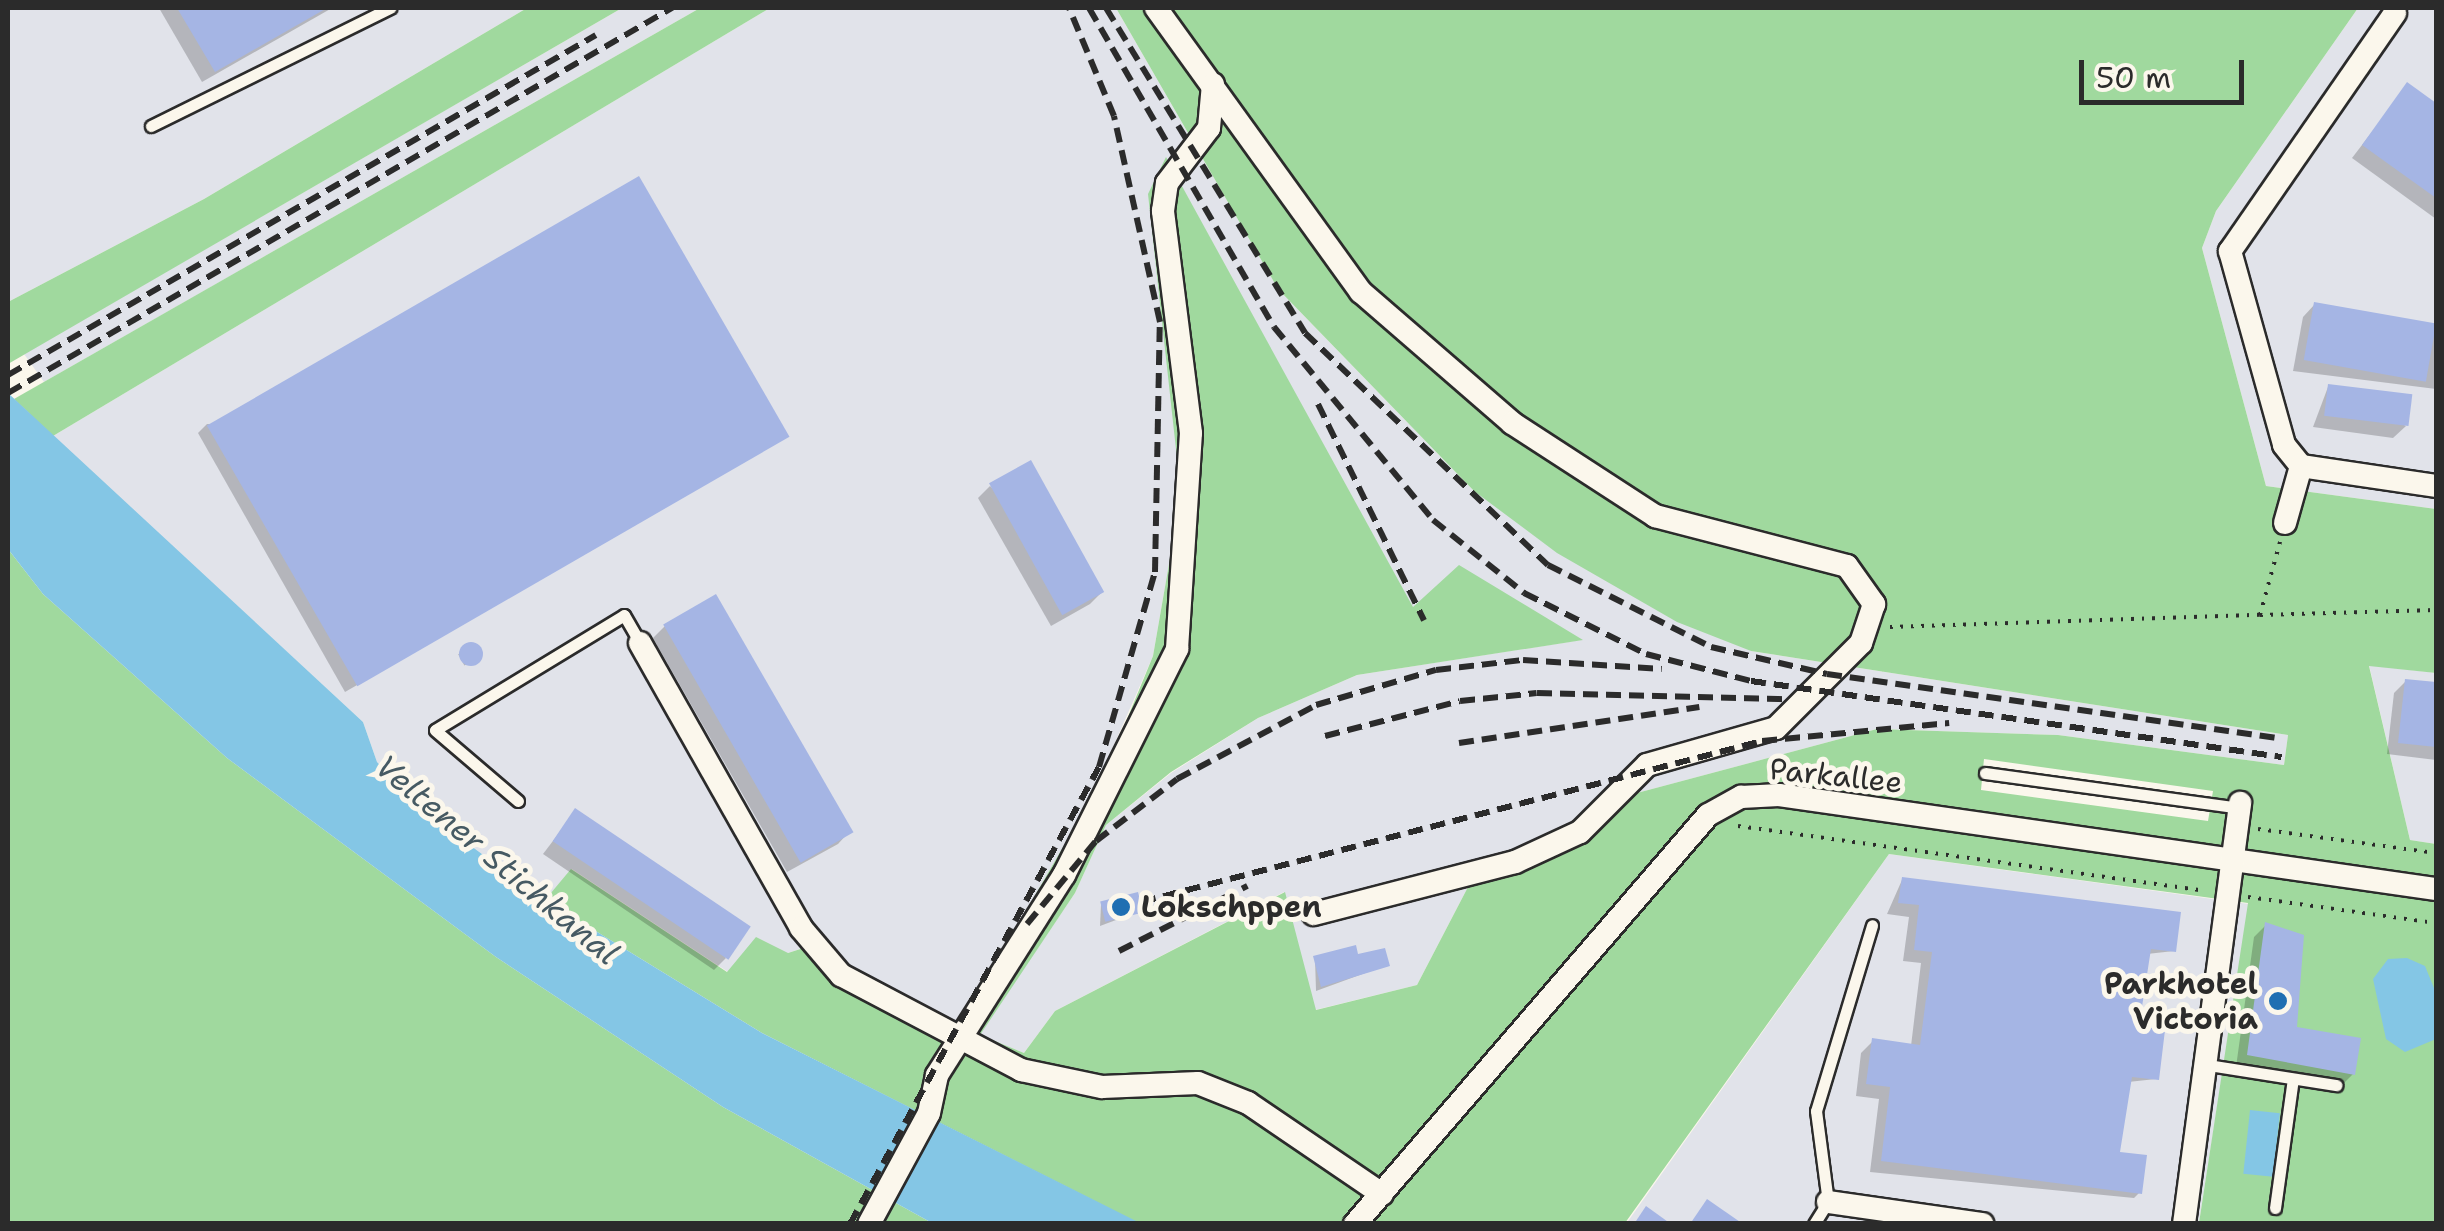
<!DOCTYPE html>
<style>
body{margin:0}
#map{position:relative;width:2444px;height:1231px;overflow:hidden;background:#fbf7ec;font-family:"Shantell Sans",sans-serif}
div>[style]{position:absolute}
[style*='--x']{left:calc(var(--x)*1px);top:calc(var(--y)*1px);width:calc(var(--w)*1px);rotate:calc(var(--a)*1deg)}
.built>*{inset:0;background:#e1e3ea}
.green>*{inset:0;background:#a0d99e}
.water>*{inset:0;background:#84c6e5;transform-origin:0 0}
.shadow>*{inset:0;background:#0003;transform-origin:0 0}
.building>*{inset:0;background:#a5b5e4;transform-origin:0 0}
.round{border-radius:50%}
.path>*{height:4px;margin-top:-2px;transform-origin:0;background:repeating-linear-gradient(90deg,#2b2b2b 0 2.5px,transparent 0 10.5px)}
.roads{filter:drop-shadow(2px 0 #2b2b2b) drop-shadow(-2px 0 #2b2b2b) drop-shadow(0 2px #2b2b2b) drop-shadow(0 -2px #2b2b2b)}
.lane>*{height:11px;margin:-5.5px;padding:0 5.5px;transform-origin:5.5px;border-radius:5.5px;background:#fbf7ec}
.street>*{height:22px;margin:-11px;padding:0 11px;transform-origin:11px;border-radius:11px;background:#fbf7ec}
.rail>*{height:6px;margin-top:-3px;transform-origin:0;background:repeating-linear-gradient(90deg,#2b2b2b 0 15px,transparent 0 23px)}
.dots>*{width:28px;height:28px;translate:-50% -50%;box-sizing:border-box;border:5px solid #fbf7ec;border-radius:50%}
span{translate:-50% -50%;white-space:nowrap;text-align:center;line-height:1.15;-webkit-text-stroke:10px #fbf7ec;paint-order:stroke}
.street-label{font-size:30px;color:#2b2b2b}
.poi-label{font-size:30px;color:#2b2b2b;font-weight:700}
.left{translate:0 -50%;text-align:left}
.right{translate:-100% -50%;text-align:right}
.water-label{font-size:32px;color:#465a63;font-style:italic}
.frame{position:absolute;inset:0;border:10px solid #2b2b2b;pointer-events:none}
.scale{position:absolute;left:2079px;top:60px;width:165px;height:45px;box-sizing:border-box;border:5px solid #2b2b2b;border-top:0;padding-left:12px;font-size:30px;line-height:35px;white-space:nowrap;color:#2b2b2b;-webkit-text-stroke:8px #fbf7ec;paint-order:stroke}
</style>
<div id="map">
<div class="built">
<i style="clip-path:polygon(8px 8px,527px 8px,204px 199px,8px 302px)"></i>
<i style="clip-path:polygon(622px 8px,700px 8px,44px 382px,24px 354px)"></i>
<i style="clip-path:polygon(770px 8px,1116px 8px,1278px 289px,1474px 491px,1751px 651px,2288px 735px,2284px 765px,2058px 735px,1877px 729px,1637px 793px,1572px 847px,1468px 887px,1417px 985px,1315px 1010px,1284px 892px,1055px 1011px,1024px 1053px,979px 1035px,1075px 893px,1106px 825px,1171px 773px,1258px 718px,1357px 675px,1581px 640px,1413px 608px,1166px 158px,1181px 495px,1153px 656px,1074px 836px,959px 1026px,854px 969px,825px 941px,728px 972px,572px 869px,545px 900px,430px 816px,377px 762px,363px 722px,53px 436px)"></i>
<i style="clip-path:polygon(2358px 8px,2436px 8px,2436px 509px,2266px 486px,2202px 248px,2216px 211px)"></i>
<i style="clip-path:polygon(2369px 665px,2436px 673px,2436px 844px,2410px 840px)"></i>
<i style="clip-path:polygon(1889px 854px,2249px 904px,2199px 1223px,1626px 1224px)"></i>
</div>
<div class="green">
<i style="clip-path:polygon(527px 8px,622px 8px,8px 364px,8px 302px,204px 199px)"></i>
<i style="clip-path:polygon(700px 8px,770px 8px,53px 436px,14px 399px)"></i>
<i style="clip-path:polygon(evenodd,1116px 8px,2358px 8px,2216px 211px,2202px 248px,2266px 486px,2436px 509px,2436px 673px,2369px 666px,2410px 840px,2436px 844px,2436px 1223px,2199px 1223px,2248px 903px,1889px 854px,1625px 1223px,1140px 1224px,762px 1033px,545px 900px,571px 869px,727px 972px,756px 937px,788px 953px,825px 941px,854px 969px,959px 1026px,1102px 780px,1153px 656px,1181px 495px,1148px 194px,1166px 157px,1413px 607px,1459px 565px,1583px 640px,1357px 675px,1258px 718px,1171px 772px,1106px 825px,1075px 893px,980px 1035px,1024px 1053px,1055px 1011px,1285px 892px,1316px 1010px,1417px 985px,1468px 887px,1572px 847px,1637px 793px,1877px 729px,2058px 735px,2284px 765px,2288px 735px,1751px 651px,1677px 622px,1557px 553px,1474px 491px,1278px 289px,1116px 8px,1984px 759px,2213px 791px,2208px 821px,1981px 790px,1984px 759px)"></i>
<i style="clip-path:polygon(8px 549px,43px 594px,227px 758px,496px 957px,723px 1107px,932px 1223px,8px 1223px)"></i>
</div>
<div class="water">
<i style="clip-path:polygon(8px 393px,363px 722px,377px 762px,430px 816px,545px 900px,762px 1033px,1140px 1223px,932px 1223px,723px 1107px,496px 957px,227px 758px,43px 594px,8px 549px)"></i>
<i style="clip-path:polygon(2407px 958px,2425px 966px,2436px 993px,2436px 1039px,2405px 1052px,2386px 1039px,2373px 979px,2388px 959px)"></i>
<i style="left:2250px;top:1110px;width:30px;height:64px;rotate:6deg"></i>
</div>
<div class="shadow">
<i style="clip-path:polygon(159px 8px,332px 8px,202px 82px)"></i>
<i style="clip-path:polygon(2408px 85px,2436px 106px,2436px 219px,2352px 158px)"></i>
<i style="clip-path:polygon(2315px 304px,2436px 325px,2436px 389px,2293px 371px,2303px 317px)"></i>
<i style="clip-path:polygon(2328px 387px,2406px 426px,2393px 438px,2313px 427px)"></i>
<i style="clip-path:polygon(207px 424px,785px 438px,345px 692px,198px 433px)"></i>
<i style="clip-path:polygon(990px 486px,1102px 592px,1090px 604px,1051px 626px,978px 498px)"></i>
<i style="clip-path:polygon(665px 626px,849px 832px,838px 844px,787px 872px,653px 638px)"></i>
<i style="left:473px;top:646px;width:13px;height:17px;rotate:61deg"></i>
<i style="clip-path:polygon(2406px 681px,2436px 685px,2436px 760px,2387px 754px,2394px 693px)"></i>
<i style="clip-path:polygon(575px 812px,726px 958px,714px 970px,543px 854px)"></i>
<i style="clip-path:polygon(1902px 880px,2174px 951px,2147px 954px,2136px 1029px,2156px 1079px,2128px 1082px,2118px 1154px,2140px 1192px,2134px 1198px,1870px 1172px,1879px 1099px,1856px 1096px,1861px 1053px,1873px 1041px,1911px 1046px,1921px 963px,1903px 961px,1909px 917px,1887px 914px)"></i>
<i style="clip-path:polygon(1101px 905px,1140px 911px,1100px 926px)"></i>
<i style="clip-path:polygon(2266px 925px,2294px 1030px,2353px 1074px,2341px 1086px,2236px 1067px,2254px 937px)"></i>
<i style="clip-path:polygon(1357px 957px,1387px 965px,1316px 991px,1315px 958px)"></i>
</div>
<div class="building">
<i style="clip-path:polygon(177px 8px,327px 8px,215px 72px)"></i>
<i style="clip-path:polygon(2407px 82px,2436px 103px,2436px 198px,2362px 145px)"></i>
<i style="left:639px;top:176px;width:301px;height:499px;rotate:60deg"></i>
<i style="left:2314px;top:302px;width:124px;height:59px;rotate:10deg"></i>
<i style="left:2328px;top:384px;width:85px;height:32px;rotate:7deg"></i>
<i style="left:1031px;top:460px;width:151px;height:48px;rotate:61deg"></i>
<i style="left:716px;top:594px;width:275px;height:61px;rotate:60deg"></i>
<i class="round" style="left:459px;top:642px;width:24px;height:24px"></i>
<i style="clip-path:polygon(2405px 679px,2436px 682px,2436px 747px,2398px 743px)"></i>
<i style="left:575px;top:808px;width:212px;height:40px;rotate:34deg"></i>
<i style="clip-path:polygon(1902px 877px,2181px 912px,2176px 952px,2151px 949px,2139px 1026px,2165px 1030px,2159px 1080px,2132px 1077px,2120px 1152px,2147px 1155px,2142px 1194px,1881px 1161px,1890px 1087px,1866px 1084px,1872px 1038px,1920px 1045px,1932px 952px,1914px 950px,1919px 905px,1898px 903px)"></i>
<i style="left:1138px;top:892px;width:21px;height:39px;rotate:76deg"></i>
<i style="clip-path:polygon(2265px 922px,2304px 935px,2297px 1027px,2361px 1038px,2355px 1075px,2247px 1055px)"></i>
<i style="clip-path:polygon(1356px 945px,1358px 954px,1385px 948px,1390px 966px,1321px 987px,1313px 956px)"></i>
<i style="clip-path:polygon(1707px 1199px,1743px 1224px,1690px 1224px)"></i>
<i style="clip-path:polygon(1646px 1206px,1671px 1224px,1634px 1224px)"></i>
</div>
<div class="path">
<i style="--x:2260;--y:615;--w:176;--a:-1.6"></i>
<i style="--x:1890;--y:627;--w:370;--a:-1.9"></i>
<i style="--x:2260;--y:615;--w:76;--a:-74.7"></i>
<i style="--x:1738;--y:826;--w:471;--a:7.9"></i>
<i style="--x:2258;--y:829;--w:180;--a:7.7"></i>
<i style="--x:2248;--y:897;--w:190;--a:7.9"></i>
</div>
<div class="roads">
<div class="lane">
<i style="--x:151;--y:126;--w:267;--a:-26.3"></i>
<i style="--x:1985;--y:773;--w:257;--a:7.8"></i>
<i style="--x:518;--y:801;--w:109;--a:-139.5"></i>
<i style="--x:435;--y:730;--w:221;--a:-31.3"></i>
<i style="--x:624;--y:615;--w:32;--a:60"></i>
<i style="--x:2208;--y:1065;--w:130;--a:8.9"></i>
<i style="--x:2275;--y:1208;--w:130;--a:-82.1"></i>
<i style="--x:1814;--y:1224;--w:26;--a:-58"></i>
<i style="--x:1828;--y:1202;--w:92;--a:-97.5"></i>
<i style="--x:1816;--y:1111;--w:194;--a:-73.2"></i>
</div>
<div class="street">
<i style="--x:1156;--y:8;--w:350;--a:54.2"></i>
<i style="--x:1361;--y:292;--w:200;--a:40.9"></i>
<i style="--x:1512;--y:423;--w:171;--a:33"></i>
<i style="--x:1655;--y:516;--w:198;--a:14.6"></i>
<i style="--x:1847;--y:566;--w:47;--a:54.6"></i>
<i style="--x:1874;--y:604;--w:41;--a:108.4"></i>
<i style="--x:1861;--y:643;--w:120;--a:135"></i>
<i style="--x:1776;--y:728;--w:134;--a:164"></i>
<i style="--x:1647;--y:765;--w:95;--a:135"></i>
<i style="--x:1580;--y:832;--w:72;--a:155.2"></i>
<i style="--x:1515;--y:862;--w:208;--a:165.5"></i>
<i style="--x:2395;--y:13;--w:290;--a:124.7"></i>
<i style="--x:2230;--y:251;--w:201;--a:74.4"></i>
<i style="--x:2284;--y:445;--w:27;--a:51"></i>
<i style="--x:2301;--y:466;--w:136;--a:8.4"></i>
<i style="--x:2285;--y:523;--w:59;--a:-74.3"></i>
<i style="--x:640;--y:643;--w:327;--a:60.5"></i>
<i style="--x:801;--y:928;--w:62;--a:49.6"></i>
<i style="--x:841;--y:975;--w:204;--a:27.8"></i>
<i style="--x:1021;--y:1070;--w:83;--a:11.9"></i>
<i style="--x:1102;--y:1087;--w:96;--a:-2.4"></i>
<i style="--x:1198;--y:1083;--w:54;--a:21.8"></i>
<i style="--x:1248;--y:1103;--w:162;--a:34.2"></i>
<i style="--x:1828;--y:1202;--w:156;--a:8.1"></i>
<i style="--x:869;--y:1224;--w:126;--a:-61.6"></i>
<i style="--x:929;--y:1113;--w:39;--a:-78"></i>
<i style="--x:937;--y:1075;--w:237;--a:-57.6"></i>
<i style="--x:1064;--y:875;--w:253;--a:-63.4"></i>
<i style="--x:1177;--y:649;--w:216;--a:-86.3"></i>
<i style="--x:1191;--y:433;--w:224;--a:-97.2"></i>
<i style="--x:1163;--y:211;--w:28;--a:-82"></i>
<i style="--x:1167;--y:183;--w:69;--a:-52.6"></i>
<i style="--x:1209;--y:128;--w:44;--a:-84.8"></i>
<i style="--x:1355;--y:1224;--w:540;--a:-49.2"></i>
<i style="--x:1708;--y:815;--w:38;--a:-29"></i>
<i style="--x:1741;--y:797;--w:38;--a:-3"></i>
<i style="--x:1779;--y:795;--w:664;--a:8.14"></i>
<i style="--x:2184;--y:1224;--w:425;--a:-82.4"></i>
</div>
</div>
<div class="rail">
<i style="--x:1089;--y:8;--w:369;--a:59.9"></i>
<i style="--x:1274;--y:327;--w:250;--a:50.5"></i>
<i style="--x:1433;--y:520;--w:117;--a:38.7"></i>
<i style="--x:1524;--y:593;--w:136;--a:26.6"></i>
<i style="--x:1646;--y:654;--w:108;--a:14.4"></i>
<i style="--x:1751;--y:681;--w:536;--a:8.15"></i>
<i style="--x:1106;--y:8;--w:381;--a:58.5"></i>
<i style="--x:1305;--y:333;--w:336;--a:43.7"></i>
<i style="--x:1548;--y:565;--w:182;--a:26.7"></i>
<i style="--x:1711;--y:647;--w:119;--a:13.1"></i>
<i style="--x:1827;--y:674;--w:460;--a:8.1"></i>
<i style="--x:8;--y:375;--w:679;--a:-30.04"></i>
<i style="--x:8;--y:393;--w:768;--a:-30.11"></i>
<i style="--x:1318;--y:404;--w:241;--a:63.9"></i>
<i style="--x:1325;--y:736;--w:139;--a:-14.5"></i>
<i style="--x:1460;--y:701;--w:77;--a:-5.9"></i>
<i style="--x:1537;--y:693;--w:251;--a:1.4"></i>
<i style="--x:1459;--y:743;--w:243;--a:-8.5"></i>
<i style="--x:1141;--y:902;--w:642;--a:-14.53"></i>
<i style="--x:1762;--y:741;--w:188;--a:-5.5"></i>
<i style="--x:1027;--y:924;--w:108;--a:-50.3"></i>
<i style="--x:1096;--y:841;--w:102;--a:-37.4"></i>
<i style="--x:1177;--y:779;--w:157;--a:-28"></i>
<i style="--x:1316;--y:705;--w:125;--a:-16.3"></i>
<i style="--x:1436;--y:670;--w:88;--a:-6.6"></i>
<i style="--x:1523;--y:660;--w:139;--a:3.7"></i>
<i style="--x:1119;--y:951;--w:144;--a:-26.9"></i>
<i style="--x:850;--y:1224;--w:520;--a:-61.42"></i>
<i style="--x:1099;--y:767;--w:203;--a:-74"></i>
<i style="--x:1155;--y:572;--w:250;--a:-88.9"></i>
<i style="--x:1160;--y:322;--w:211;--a:-102.6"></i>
<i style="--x:1114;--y:116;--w:117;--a:-112.6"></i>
</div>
<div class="dots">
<i style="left:1121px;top:907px;background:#1f6fb2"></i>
<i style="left:2278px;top:1001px;background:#1f6fb2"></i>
</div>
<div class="street-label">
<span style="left:1836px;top:776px;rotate:6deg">Parkallee</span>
</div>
<div class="poi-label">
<span class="left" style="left:1141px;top:907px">Lokschppen</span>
<span class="right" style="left:2258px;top:1001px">Parkhotel<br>Victoria</span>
</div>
<div class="water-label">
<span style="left:497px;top:860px;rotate:40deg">Veltener Stichkanal</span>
</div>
<div class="frame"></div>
<div class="scale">50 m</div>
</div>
